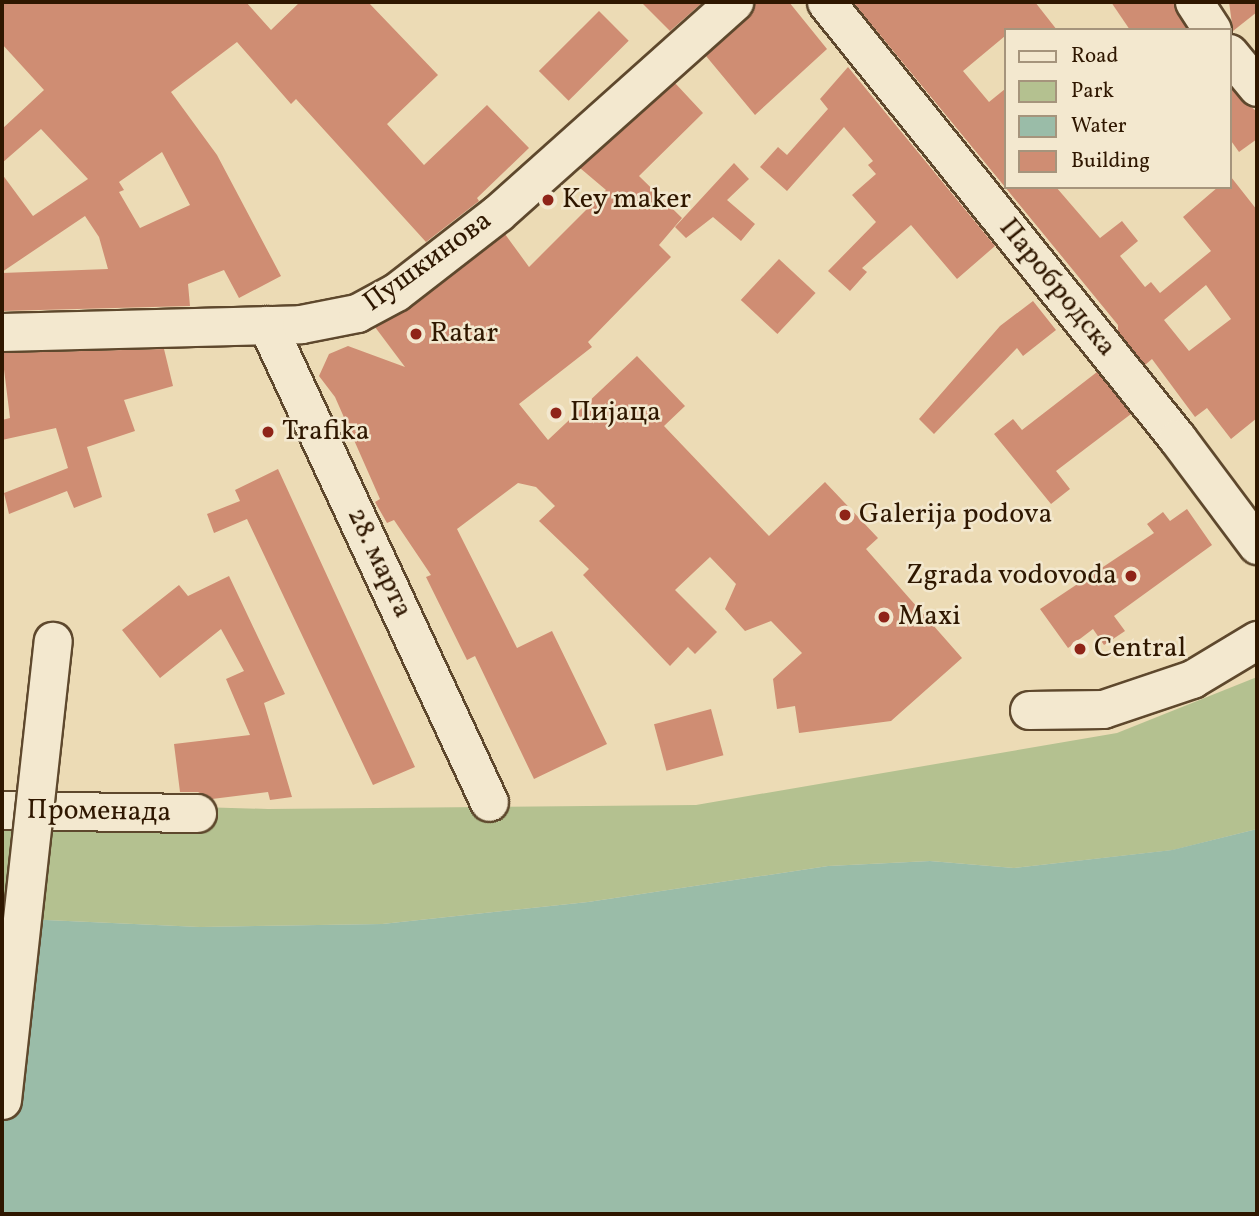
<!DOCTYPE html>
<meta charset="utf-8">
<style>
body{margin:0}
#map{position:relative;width:1259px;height:1216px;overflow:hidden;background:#ecdbb5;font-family:Vollkorn,serif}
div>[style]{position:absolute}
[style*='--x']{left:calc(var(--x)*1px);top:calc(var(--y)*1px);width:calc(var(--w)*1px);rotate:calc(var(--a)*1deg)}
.green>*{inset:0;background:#b4c190}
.water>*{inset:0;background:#9abca8}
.building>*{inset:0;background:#cf8d73;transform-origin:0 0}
.roads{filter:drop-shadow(2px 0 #5e482d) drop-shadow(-2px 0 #5e482d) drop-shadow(0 2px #5e482d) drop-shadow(0 -2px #5e482d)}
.minor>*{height:37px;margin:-18.5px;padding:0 18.5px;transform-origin:18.5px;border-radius:18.5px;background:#f3e8cf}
.bridges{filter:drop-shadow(2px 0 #5e482d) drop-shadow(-2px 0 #5e482d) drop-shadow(0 2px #5e482d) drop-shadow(0 -2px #5e482d)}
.minor-bridge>*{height:37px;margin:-18.5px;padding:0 18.5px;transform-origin:18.5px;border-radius:18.5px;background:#f3e8cf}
.dots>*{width:19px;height:19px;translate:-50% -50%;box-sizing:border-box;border:4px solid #f3e8cf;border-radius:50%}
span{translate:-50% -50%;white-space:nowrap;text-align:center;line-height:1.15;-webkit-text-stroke:5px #f3e8cf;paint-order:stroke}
.poi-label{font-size:28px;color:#2f1700}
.left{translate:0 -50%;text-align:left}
.right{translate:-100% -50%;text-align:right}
.street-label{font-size:28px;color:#2f1700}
.frame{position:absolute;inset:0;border:4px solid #2f1700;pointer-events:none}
.legend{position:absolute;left:1004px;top:28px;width:228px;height:161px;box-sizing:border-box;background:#f3e8cf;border:2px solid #a5947c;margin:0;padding:9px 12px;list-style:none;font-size:21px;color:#2f1700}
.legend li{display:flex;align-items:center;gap:14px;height:35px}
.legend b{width:35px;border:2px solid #a5947c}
</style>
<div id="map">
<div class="green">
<i style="clip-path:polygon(1257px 677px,1257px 829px,1173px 850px,1014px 868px,930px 861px,828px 866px,588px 902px,382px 924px,200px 927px,2px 918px,2px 801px,268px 809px,696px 805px,1117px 733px)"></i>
</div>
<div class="water">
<i style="clip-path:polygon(1257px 829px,1257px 1214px,2px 1214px,2px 918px,200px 927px,382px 924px,588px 902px,828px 866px,930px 861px,1014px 868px,1172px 850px)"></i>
</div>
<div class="building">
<i style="clip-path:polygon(evenodd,2px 2px,246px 2px,271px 30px,300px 2px,368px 2px,438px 75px,387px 124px,424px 165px,487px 105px,529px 148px,477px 198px,479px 201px,426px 242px,296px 99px,291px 104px,237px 42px,171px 92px,217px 155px,281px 276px,239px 298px,224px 270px,188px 284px,190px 306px,2px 311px,2px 273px,108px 269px,99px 237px,85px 216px,2px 272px,2px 174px,33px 216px,88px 179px,41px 129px,2px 163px,2px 129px,44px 90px,2px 44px,2px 2px,162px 152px,190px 205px,140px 228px,119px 192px,124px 190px,119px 182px,162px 152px)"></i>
<i style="clip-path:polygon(641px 2px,703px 2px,670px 31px)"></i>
<i style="clip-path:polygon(754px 2px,789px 2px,827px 49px,755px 115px,706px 56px,748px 18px)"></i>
<i style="clip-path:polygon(evenodd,853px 2px,1035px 2px,1057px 30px,1005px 30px,1005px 36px,963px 71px,989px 102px,1005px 89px,1005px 187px,1056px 187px,1100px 238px,1122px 221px,1138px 241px,1120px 256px,1145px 287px,1151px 282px,1160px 293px,1211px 251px,1183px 217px,1218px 187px,1229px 187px,1231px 177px,1257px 210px,1257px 418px,1231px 439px,1207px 408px,1195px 417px,1152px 359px,1145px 365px,1118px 331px,1118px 325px,1005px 187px,853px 2px,1206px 285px,1231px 319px,1189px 351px,1164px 320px,1206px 285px)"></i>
<i style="clip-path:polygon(1111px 2px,1173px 2px,1187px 30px,1130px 30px)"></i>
<i style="clip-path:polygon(1229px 2px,1257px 2px,1257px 12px,1233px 31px)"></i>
<i style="left:599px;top:11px;width:42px;height:85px;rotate:45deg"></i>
<i style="clip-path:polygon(848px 67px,995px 246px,957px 279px,911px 225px,862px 268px,867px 272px,850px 291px,828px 271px,876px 222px,852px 195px,876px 174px,868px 165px,873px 161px,844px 127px,787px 191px,760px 167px,778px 147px,787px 155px,828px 109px,820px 99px)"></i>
<i style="clip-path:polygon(675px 83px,703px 113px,639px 176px,682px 218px,659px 245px,671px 257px,588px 342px,592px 347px,519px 404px,548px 440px,637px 356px,685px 406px,664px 426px,769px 536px,825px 482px,878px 538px,866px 549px,962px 658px,891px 721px,799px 733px,795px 706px,777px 709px,773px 679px,802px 653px,771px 621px,745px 631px,725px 609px,736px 584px,710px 557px,675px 590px,717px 632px,695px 654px,688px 647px,670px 666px,583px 575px,589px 569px,539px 521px,555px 506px,536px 487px,518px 483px,457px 529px,517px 648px,552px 631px,607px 744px,534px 779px,475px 656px,467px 660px,426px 577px,431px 575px,394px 520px,387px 523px,375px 502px,380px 499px,335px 397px,319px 376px,329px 354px,348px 346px,405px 367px,375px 327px,409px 309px,505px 234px,529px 267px,606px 190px,580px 168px)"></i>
<i style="clip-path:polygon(1229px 86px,1257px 112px,1257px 139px,1239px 152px,1229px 138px)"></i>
<i style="clip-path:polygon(734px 163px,749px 179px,727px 200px,755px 224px,741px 241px,713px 217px,686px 238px,675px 227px)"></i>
<i style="left:779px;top:259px;width:50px;height:56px;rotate:43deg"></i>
<i style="clip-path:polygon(1033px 301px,1056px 330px,1023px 356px,1017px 348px,934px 434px,919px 419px,1000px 326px)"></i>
<i style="clip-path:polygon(164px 349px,173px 386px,124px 400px,135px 431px,87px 447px,102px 497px,74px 508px,67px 491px,9px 514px,4px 493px,68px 468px,56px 428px,2px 440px,2px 420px,10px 418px,2px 353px)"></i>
<i style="clip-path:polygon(1097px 372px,1131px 414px,1056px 471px,1070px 489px,1051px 504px,994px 434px,1013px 419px,1022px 430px)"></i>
<i style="clip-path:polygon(278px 469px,415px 767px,373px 785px,247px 519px,214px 533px,207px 514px,240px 501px,235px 490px)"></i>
<i style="clip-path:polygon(1187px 509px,1212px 545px,1114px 616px,1125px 631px,1104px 645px,1093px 629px,1068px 648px,1040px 609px,1154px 533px,1147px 524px,1163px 512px,1170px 521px)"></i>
<i style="clip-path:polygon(229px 576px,285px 694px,264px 703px,292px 797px,270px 800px,268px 792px,212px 799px,198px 792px,180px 792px,174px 744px,250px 735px,226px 679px,244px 671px,221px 629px,160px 678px,122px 630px,179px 585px,188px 596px)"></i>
<i style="left:711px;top:709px;width:48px;height:59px;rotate:75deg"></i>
</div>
<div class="roads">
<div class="minor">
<i style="--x:826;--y:2;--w:560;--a:51.16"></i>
<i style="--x:1177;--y:438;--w:134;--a:53.2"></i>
<i style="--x:1194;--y:2;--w:33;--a:57"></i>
<i style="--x:1229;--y:53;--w:44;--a:50.5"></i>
<i style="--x:267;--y:325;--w:526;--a:65.04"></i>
<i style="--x:2;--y:332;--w:299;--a:-1.5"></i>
<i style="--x:301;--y:324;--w:57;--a:-11.1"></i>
<i style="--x:357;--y:313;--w:44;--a:-28.3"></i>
<i style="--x:396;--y:292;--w:129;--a:-37.8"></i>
<i style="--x:498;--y:213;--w:317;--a:-41.8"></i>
<i style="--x:1029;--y:710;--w:74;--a:-0.8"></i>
<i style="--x:1103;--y:709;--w:94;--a:-18.6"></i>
<i style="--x:1192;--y:679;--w:76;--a:-31"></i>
<i style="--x:2;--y:810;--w:195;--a:0.9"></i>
</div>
</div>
<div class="bridges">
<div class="minor-bridge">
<i style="--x:2;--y:1100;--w:462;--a:-83.7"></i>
</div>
</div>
<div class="dots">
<i style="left:548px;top:200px;background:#8f2418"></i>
<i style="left:416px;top:334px;background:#8f2418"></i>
<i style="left:556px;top:413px;background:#8f2418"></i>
<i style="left:268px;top:432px;background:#8f2418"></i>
<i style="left:845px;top:515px;background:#8f2418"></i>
<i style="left:1131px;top:576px;background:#8f2418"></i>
<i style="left:884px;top:617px;background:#8f2418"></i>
<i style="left:1080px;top:649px;background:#8f2418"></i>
</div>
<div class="poi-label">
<span class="left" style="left:562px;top:200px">Key maker</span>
<span class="left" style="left:430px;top:334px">Ratar</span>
<span class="left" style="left:570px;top:413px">Пијаца</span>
<span class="left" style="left:282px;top:432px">Trafika</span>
<span class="left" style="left:859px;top:515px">Galerija podova</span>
<span class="right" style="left:1117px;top:576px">Zgrada vodovoda</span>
<span class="left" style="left:898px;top:617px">Maxi</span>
<span class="left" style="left:1094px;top:649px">Central</span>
</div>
<div class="street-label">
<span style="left:428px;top:262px;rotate:-36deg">Пушкинова</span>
<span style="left:1057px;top:288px;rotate:51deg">Паробродска</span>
<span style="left:379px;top:563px;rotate:65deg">28. марта</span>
<span style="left:99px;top:812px;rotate:1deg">Променада</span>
</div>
<div class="frame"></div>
<ul class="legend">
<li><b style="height:9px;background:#f3e8cf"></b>Road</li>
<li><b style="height:19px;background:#b4c190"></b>Park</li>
<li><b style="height:19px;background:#9abca8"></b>Water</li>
<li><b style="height:19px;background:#cf8d73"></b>Building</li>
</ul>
</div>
